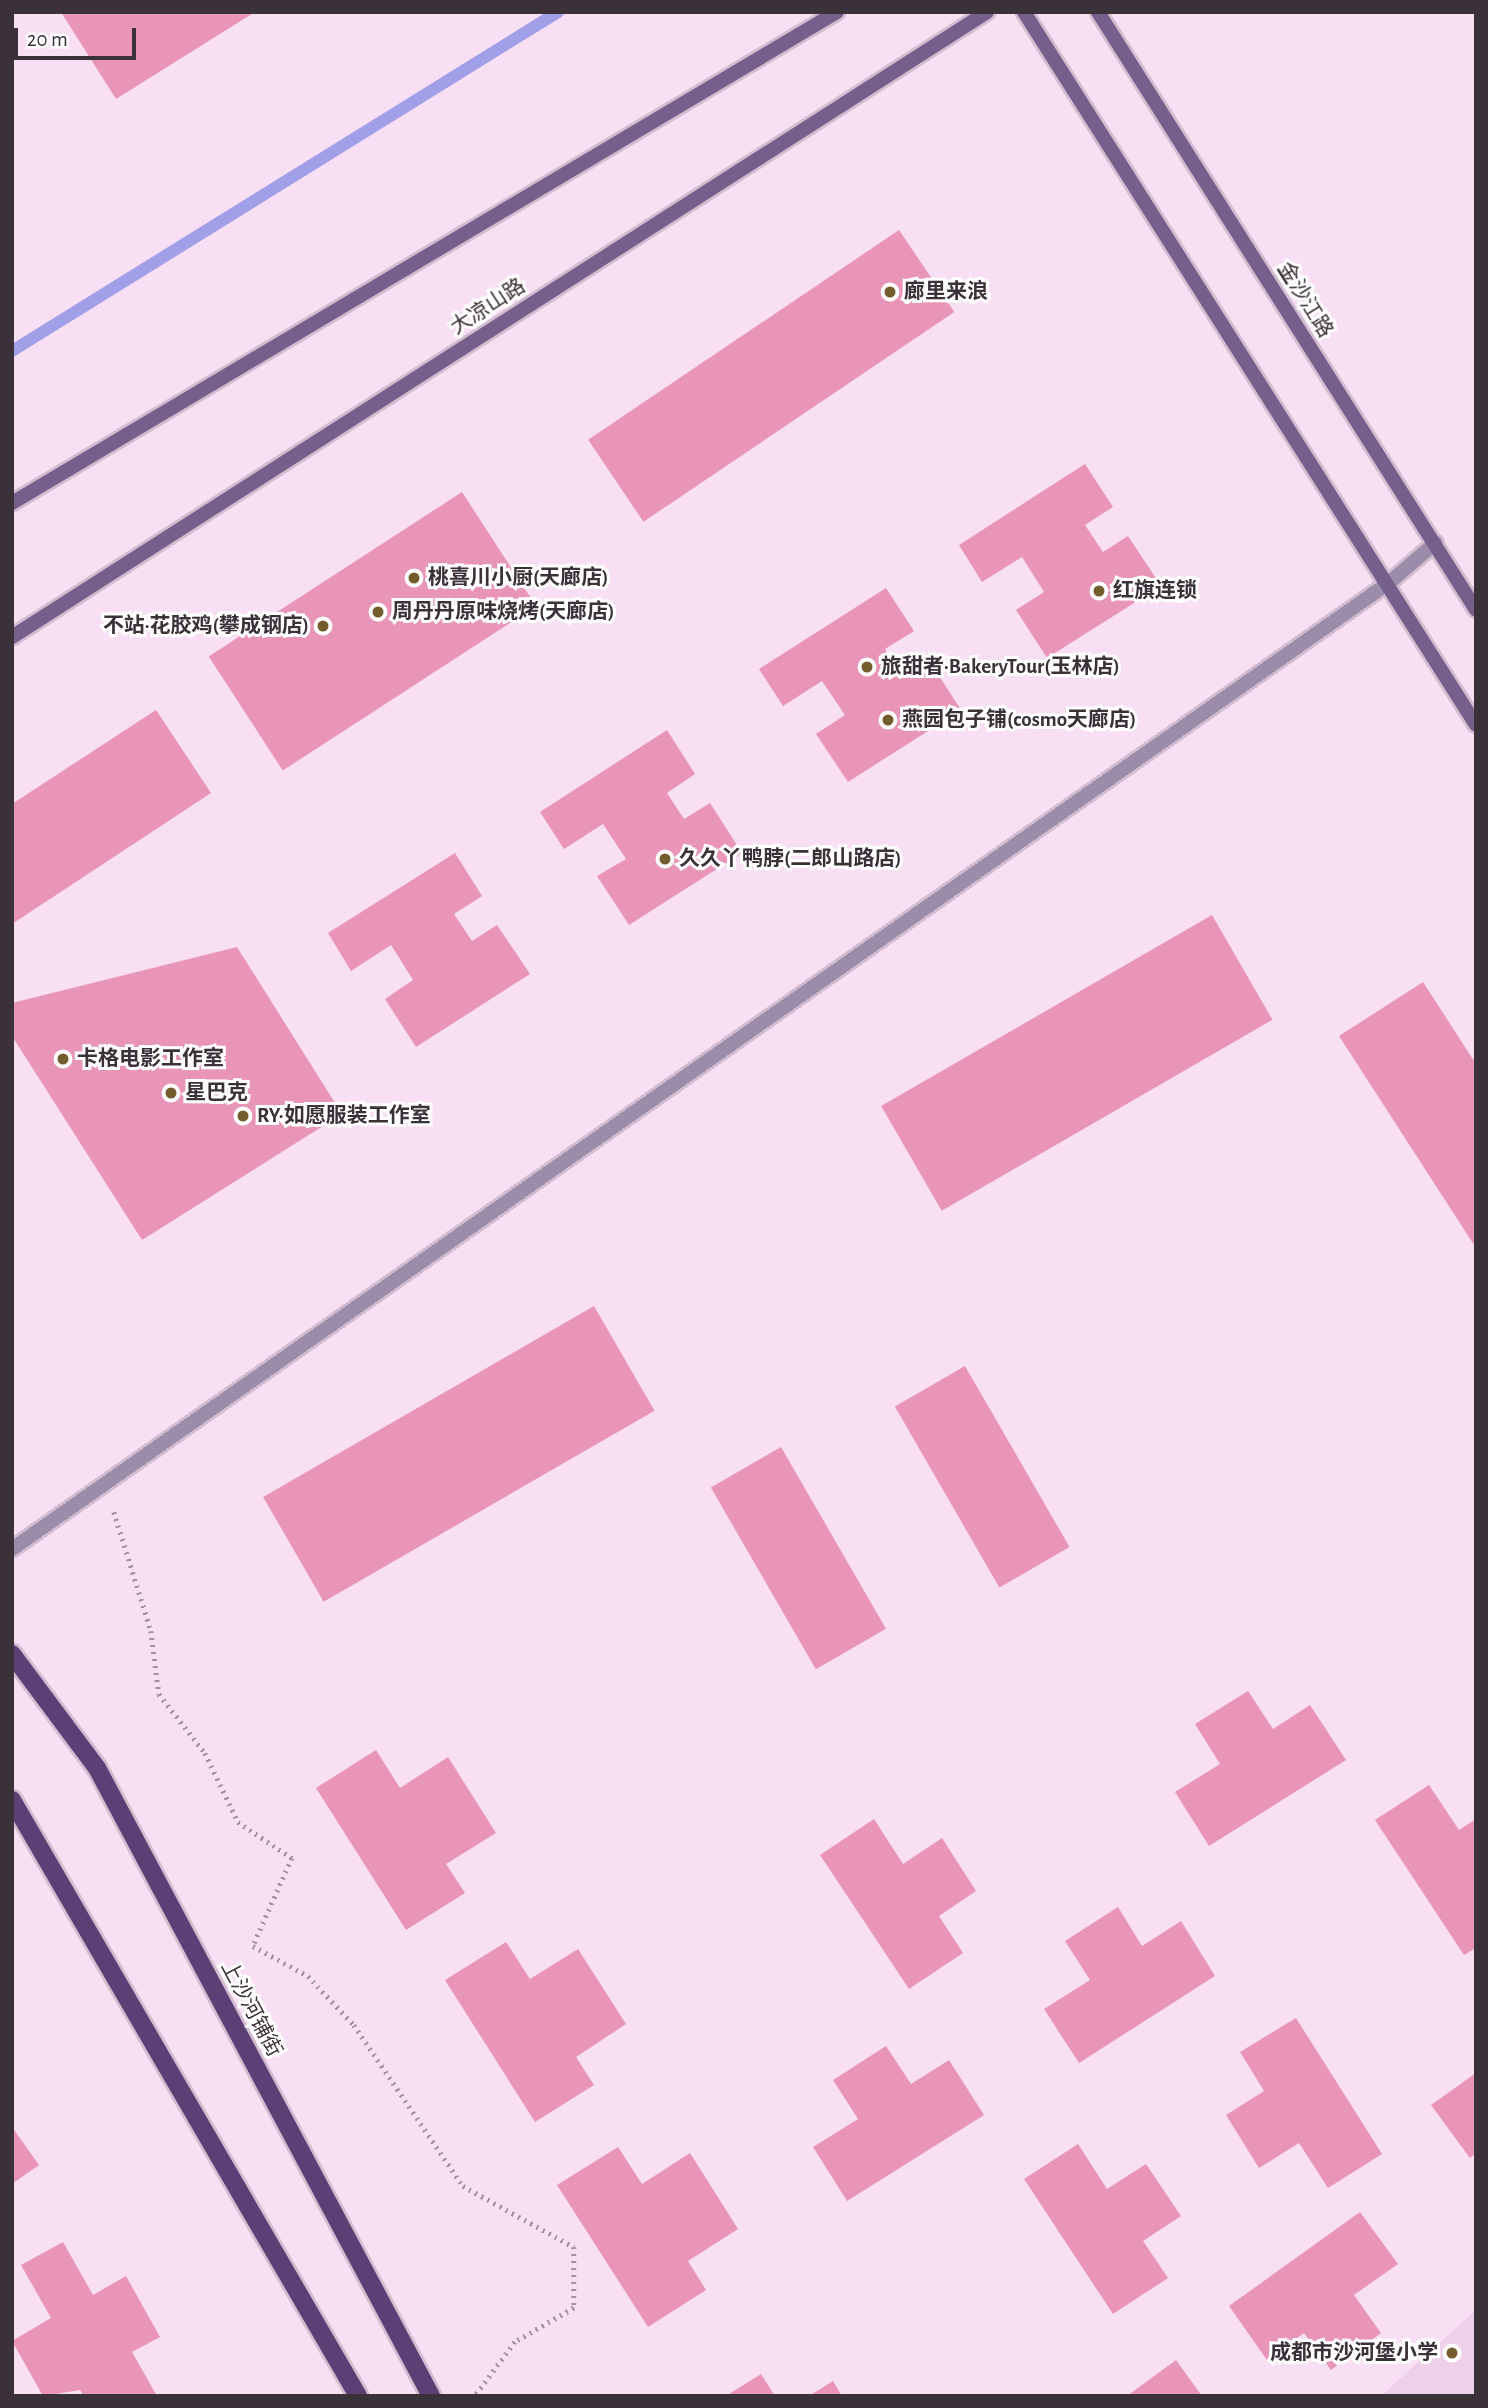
<!DOCTYPE html>
<meta charset="utf-8">
<style>
body{margin:0}
#map{position:relative;width:1488px;height:2408px;overflow:hidden;background:#f8dff4;font-family:"Alegreya Sans","Noto Sans SC",sans-serif}
div>[style]{position:absolute}
[style*='--x']{left:calc(var(--x)*1px);top:calc(var(--y)*1px);width:calc(var(--w)*1px);rotate:calc(var(--a)*1deg)}
.built>*{inset:0;background:#edd0e9}
.stream>*{height:12px;margin:-6px;padding:0 6px;transform-origin:6px;border-radius:6px;background:#a29fe9}
.building>*{inset:0;background:#e895b7;transform-origin:0 0}
.path>*{height:4.5px;margin-top:-2.25px;transform-origin:0;background:repeating-linear-gradient(90deg,#a391a0 0 2px,transparent 0 7px)}
.roads{filter:drop-shadow(2px 0 #d2bccf) drop-shadow(-2px 0 #d2bccf) drop-shadow(0 2px #d2bccf) drop-shadow(0 -2px #d2bccf)}
.street>*{height:14px;margin:-7px;padding:0 7px;transform-origin:7px;border-radius:7px;background:#9b8caa}
.secondary>*{height:14px;margin:-7px;padding:0 7px;transform-origin:7px;border-radius:7px;background:#775f8b}
.primary>*{height:18px;margin:-9px;padding:0 9px;transform-origin:9px;border-radius:9px;background:#5c3f75}
.dots>*{width:19px;height:19px;translate:-50% -50%;box-sizing:border-box;border:4px solid #fff;border-radius:50%}
span{translate:-50% -50%;white-space:nowrap;text-align:center;line-height:1.15;-webkit-text-stroke:6px #fff;paint-order:stroke}
.poi-label{font-size:21px;color:#3b3139;font-weight:700}
.left{translate:0 -50%;text-align:left}
.right{translate:-100% -50%;text-align:right}
.street-label{font-size:21px;color:#3b3139}
.frame{position:absolute;inset:0;border:14px solid #3b3139;pointer-events:none}
.scale{position:absolute;left:14px;top:28px;width:122px;height:32px;box-sizing:border-box;border:4px solid #3b3139;border-top:0;padding-left:9px;font-size:21px;line-height:24px;white-space:nowrap;color:#3b3139;-webkit-text-stroke:5px #fff;paint-order:stroke}
</style>
<div id="map">
<div class="built">
<i style="clip-path:polygon(1476px 2310px,1476px 2396px,1381px 2396px)"></i>
</div>
<div class="stream">
<i style="--x:12;--y:351;--w:643;--a:-31.84"></i>
</div>
<div class="building">
<i style="clip-path:polygon(61px 12px,255px 12px,116px 99px)"></i>
<i style="left:899px;top:230px;width:99px;height:375px;rotate:56deg"></i>
<i style="clip-path:polygon(1085px 464px,1113px 507px,1085px 525px,1103px 552px,1128px 536px,1161px 586px,1047px 658px,1016px 610px,1044px 592px,1022px 557px,982px 582px,959px 545px)"></i>
<i style="left:462px;top:492px;width:136px;height:302px;rotate:57deg"></i>
<i style="clip-path:polygon(886px 588px,914px 631px,885px 649px,903px 677px,929px 660px,961px 710px,848px 782px,816px 734px,845px 715px,822px 681px,783px 706px,759px 669px)"></i>
<i style="clip-path:polygon(156px 710px,211px 793px,12px 924px,12px 804px)"></i>
<i style="clip-path:polygon(667px 730px,695px 774px,667px 793px,684px 819px,710px 803px,742px 853px,629px 925px,597px 876px,626px 859px,603px 824px,564px 849px,540px 812px)"></i>
<i style="clip-path:polygon(455px 853px,482px 896px,454px 914px,472px 941px,497px 925px,530px 974px,416px 1047px,385px 999px,413px 980px,391px 945px,351px 971px,328px 933px)"></i>
<i style="left:1212px;top:915px;width:121px;height:382px;rotate:60deg"></i>
<i style="clip-path:polygon(237px 947px,342px 1114px,142px 1240px,12px 1036px,12px 1003px)"></i>
<i style="clip-path:polygon(1423px 982px,1476px 1064px,1476px 1248px,1339px 1036px)"></i>
<i style="left:594px;top:1306px;width:121px;height:382px;rotate:60deg"></i>
<i style="left:965px;top:1366px;width:209px;height:81px;rotate:60deg"></i>
<i style="left:781px;top:1447px;width:210px;height:81px;rotate:60deg"></i>
<i style="clip-path:polygon(1248px 1691px,1273px 1729px,1310px 1705px,1346px 1760px,1209px 1846px,1175px 1792px,1220px 1764px,1195px 1724px)"></i>
<i style="clip-path:polygon(376px 1750px,400px 1788px,448px 1757px,496px 1833px,446px 1864px,465px 1893px,406px 1930px,316px 1788px)"></i>
<i style="clip-path:polygon(1429px 1785px,1459px 1830px,1476px 1819px,1476px 1948px,1464px 1955px,1375px 1820px)"></i>
<i style="clip-path:polygon(874px 1819px,903px 1864px,942px 1838px,976px 1891px,939px 1916px,963px 1953px,909px 1989px,820px 1855px)"></i>
<i style="clip-path:polygon(1118px 1907px,1142px 1946px,1181px 1921px,1215px 1976px,1079px 2063px,1044px 2009px,1090px 1980px,1065px 1941px)"></i>
<i style="clip-path:polygon(506px 1942px,530px 1979px,578px 1949px,626px 2024px,576px 2057px,594px 2085px,535px 2122px,445px 1980px)"></i>
<i style="clip-path:polygon(1296px 2018px,1382px 2154px,1328px 2188px,1299px 2143px,1259px 2168px,1226px 2115px,1264px 2091px,1240px 2052px)"></i>
<i style="clip-path:polygon(886px 2046px,911px 2084px,949px 2060px,984px 2115px,847px 2201px,813px 2147px,858px 2119px,833px 2080px)"></i>
<i style="clip-path:polygon(1476px 2073px,1476px 2153px,1470px 2158px,1431px 2105px)"></i>
<i style="clip-path:polygon(12px 2127px,39px 2165px,12px 2184px)"></i>
<i style="clip-path:polygon(1078px 2144px,1107px 2189px,1146px 2164px,1181px 2216px,1143px 2241px,1168px 2278px,1113px 2314px,1024px 2179px)"></i>
<i style="clip-path:polygon(618px 2147px,642px 2184px,690px 2153px,738px 2229px,688px 2261px,706px 2290px,648px 2327px,557px 2185px)"></i>
<i style="clip-path:polygon(1360px 2212px,1398px 2264px,1354px 2295px,1381px 2333px,1331px 2370px,1304px 2333px,1267px 2360px,1229px 2306px)"></i>
<i style="clip-path:polygon(63px 2242px,93px 2295px,126px 2276px,160px 2337px,132px 2352px,157px 2396px,84px 2396px,80px 2390px,43px 2396px,12px 2341px,51px 2318px,21px 2265px)"></i>
<i style="clip-path:polygon(1176px 2360px,1202px 2396px,1127px 2396px)"></i>
<i style="clip-path:polygon(761px 2374px,775px 2396px,726px 2396px)"></i>
<i style="clip-path:polygon(833px 2381px,842px 2396px,809px 2396px)"></i>
</div>
<div class="path">
<i style="--x:114;--y:1512;--w:125;--a:72.7"></i>
<i style="--x:151;--y:1631;--w:64;--a:82.8"></i>
<i style="--x:159;--y:1694;--w:75;--a:52.1"></i>
<i style="--x:205;--y:1753;--w:76;--a:64.4"></i>
<i style="--x:238;--y:1822;--w:65;--a:33.7"></i>
<i style="--x:292;--y:1858;--w:96;--a:113.9"></i>
<i style="--x:253;--y:1946;--w:63;--a:28.6"></i>
<i style="--x:308;--y:1976;--w:67;--a:46.8"></i>
<i style="--x:354;--y:2025;--w:194;--a:55.9"></i>
<i style="--x:463;--y:2186;--w:127;--a:28.8"></i>
<i style="--x:574;--y:2247;--w:61;--a:90"></i>
<i style="--x:574;--y:2308;--w:68;--a:150"></i>
<i style="--x:515;--y:2342;--w:67;--a:126.5"></i>
</div>
<div class="roads">
<div class="street">
<i style="--x:12;--y:1549;--w:1683;--a:-35.06"></i>
<i style="--x:1390;--y:582;--w:60;--a:-40.9"></i>
</div>
<div class="secondary">
<i style="--x:1024;--y:12;--w:844;--a:57.63"></i>
<i style="--x:1098;--y:12;--w:707;--a:57.7"></i>
<i style="--x:12;--y:503;--w:960;--a:-30.76"></i>
<i style="--x:12;--y:637;--w:1158;--a:-32.66"></i>
</div>
<div class="primary">
<i style="--x:12;--y:1654;--w:142;--a:53.3"></i>
<i style="--x:97;--y:1768;--w:711;--a:61.99"></i>
<i style="--x:12;--y:1800;--w:689;--a:59.86"></i>
</div>
</div>
<div class="dots">
<i style="left:890px;top:292px;background:#745d2d"></i>
<i style="left:414px;top:578px;background:#745d2d"></i>
<i style="left:1099px;top:591px;background:#745d2d"></i>
<i style="left:378px;top:612px;background:#745d2d"></i>
<i style="left:323px;top:626px;background:#745d2d"></i>
<i style="left:867px;top:667px;background:#745d2d"></i>
<i style="left:888px;top:720px;background:#745d2d"></i>
<i style="left:665px;top:859px;background:#745d2d"></i>
<i style="left:63px;top:1059px;background:#745d2d"></i>
<i style="left:171px;top:1093px;background:#745d2d"></i>
<i style="left:243px;top:1116px;background:#745d2d"></i>
<i style="left:1452px;top:2353px;background:#745d2d"></i>
</div>
<div class="poi-label">
<span class="left" style="left:904px;top:292px">廊里来浪</span>
<span class="left" style="left:428px;top:578px">桃喜川小厨(天廊店)</span>
<span class="left" style="left:1113px;top:591px">红旗连锁</span>
<span class="left" style="left:392px;top:612px">周丹丹原味烧烤(天廊店)</span>
<span class="right" style="left:309px;top:626px">不站·花胶鸡(攀成钢店)</span>
<span class="left" style="left:881px;top:667px">旅甜者·BakeryTour(玉林店)</span>
<span class="left" style="left:902px;top:720px">燕园包子铺(cosmo天廊店)</span>
<span class="left" style="left:679px;top:859px">久久丫鸭脖(二郎山路店)</span>
<span class="left" style="left:77px;top:1059px">卡格电影工作室</span>
<span class="left" style="left:185px;top:1093px">星巴克</span>
<span class="left" style="left:257px;top:1116px">RY·如愿服装工作室</span>
<span class="right" style="left:1438px;top:2353px">成都市沙河堡小学</span>
</div>
<div class="street-label">
<span style="left:1305px;top:300px;rotate:58deg">金沙江路</span>
<span style="left:488px;top:307px;rotate:-33deg">大凉山路</span>
<span style="left:251px;top:2009px;rotate:62deg">上沙河铺街</span>
</div>
<div class="frame"></div>
<div class="scale">20 m</div>
</div>
